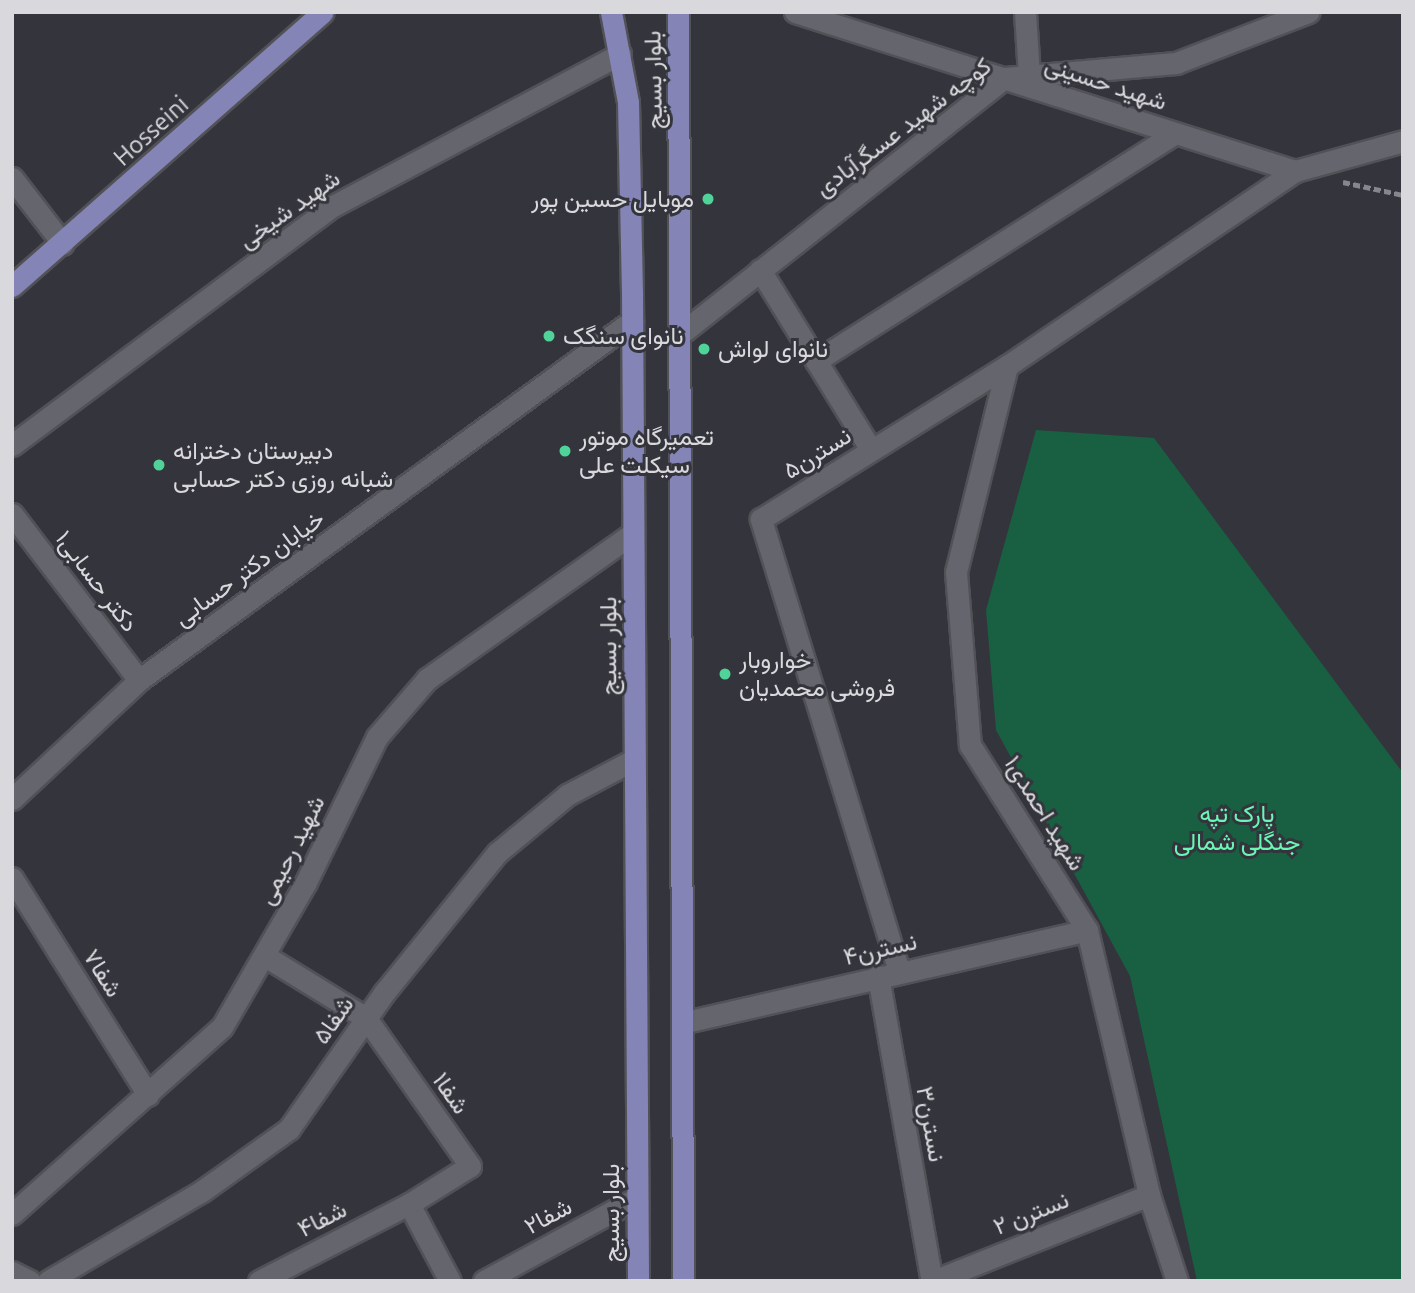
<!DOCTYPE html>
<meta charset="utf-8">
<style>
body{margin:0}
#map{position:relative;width:1415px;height:1293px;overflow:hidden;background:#34353c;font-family:Ubuntu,Vazirmatn,sans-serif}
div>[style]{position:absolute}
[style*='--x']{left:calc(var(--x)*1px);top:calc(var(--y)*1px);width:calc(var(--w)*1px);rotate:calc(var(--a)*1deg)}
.green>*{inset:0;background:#186041}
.path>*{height:4.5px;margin-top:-2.25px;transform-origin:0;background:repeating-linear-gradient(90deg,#86868c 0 7px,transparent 0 10.5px)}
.roads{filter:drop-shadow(2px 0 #515157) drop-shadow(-2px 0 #515157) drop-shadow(0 2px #515157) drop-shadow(0 -2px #515157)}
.minor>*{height:21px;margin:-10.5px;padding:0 10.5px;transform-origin:10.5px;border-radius:10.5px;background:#64656d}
.major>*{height:21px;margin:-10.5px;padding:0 10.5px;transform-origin:10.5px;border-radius:10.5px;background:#8484b6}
.dots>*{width:19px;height:19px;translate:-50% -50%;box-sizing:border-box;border:4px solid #34353c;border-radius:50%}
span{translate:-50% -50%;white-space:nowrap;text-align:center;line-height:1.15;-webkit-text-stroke:6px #34353c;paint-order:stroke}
.street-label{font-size:24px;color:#d9d9dd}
.poi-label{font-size:24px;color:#d9d9dd}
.right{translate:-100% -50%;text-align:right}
.left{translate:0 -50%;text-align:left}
.park-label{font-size:24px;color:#6af7b6}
.frame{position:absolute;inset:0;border:14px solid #d9d9dd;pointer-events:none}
</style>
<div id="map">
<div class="green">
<i style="clip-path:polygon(1036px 430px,1154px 438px,1403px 773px,1403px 1281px,1197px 1281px,1130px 976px,996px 730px,986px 610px)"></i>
</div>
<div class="path">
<i style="--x:1343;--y:182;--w:61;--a:12.2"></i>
</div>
<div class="roads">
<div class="minor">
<i style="--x:795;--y:12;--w:525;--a:17.64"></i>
<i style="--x:1295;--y:171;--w:112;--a:-15.5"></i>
<i style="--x:1025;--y:12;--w:64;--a:86.4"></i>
<i style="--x:12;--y:178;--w:83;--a:52.3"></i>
<i style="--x:760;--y:270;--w:211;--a:58.3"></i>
<i style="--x:684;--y:331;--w:408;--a:-38.3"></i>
<i style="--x:1004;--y:78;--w:173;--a:-5"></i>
<i style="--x:1176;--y:63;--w:142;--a:-21.1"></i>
<i style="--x:816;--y:361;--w:425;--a:-32.4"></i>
<i style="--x:1007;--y:366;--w:212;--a:103.9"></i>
<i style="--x:956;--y:572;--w:174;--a:85.4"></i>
<i style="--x:970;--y:745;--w:219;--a:57.7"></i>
<i style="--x:1087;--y:930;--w:272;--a:76.8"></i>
<i style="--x:1149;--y:1195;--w:90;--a:72"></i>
<i style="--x:12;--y:445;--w:400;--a:-36.7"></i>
<i style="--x:333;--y:206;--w:325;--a:-27.9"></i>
<i style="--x:12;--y:514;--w:209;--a:52.6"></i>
<i style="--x:12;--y:799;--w:174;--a:-43.1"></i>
<i style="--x:139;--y:680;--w:610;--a:-36.06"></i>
<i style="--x:12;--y:878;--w:256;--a:57.9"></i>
<i style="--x:265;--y:956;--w:119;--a:31.5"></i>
<i style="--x:366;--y:1018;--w:181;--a:54.9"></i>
<i style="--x:470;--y:1166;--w:72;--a:148.1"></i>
<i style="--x:409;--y:1204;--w:87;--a:62"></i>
<i style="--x:899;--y:971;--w:473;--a:-107"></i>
<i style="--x:761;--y:519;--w:290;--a:-31.9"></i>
<i style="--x:1007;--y:366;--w:348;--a:-34.1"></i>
<i style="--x:878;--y:976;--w:310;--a:80"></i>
<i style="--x:686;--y:1022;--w:411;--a:-12.9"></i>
<i style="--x:12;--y:1214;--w:281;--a:-41.7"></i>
<i style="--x:222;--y:1027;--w:168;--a:-59.9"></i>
<i style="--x:306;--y:882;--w:161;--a:-63.9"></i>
<i style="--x:377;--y:737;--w:77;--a:-49.2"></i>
<i style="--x:427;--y:679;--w:252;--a:-35.3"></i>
<i style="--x:12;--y:1272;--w:20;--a:27"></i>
<i style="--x:48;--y:1281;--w:178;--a:-30.3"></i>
<i style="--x:202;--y:1191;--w:107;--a:-35.5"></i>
<i style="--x:289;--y:1129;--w:166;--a:-55.1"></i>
<i style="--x:384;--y:993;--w:180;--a:-51.1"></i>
<i style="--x:497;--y:853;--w:91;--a:-39.6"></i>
<i style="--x:567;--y:795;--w:77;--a:-27.9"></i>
<i style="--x:259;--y:1281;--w:169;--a:-27.2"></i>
<i style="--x:484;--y:1281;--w:174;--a:-28.5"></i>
<i style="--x:933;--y:1281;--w:232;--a:-21.7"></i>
</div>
<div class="major">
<i style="--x:611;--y:12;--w:92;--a:79.3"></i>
<i style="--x:628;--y:102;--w:190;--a:88.8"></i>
<i style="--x:632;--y:292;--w:989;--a:89.65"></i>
<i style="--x:678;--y:12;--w:1269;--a:89.77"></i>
<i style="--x:12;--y:286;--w:414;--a:-41.4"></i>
</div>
</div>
<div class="dots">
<i style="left:708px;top:199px;background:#50d398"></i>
<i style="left:549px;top:336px;background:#50d398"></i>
<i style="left:704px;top:349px;background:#50d398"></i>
<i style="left:565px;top:451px;background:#50d398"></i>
<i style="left:159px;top:465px;background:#50d398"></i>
<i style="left:725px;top:674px;background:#50d398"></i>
</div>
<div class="street-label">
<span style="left:653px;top:80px;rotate:-91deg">بلوار بسیج</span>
<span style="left:1106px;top:83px;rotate:18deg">شهید حسینی</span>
<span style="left:903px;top:127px;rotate:-37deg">کوچه شهید عسگرآبادی</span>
<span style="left:151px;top:131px;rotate:-42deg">Hosseini</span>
<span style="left:289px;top:209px;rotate:-35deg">شهید شیخی</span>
<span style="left:817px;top:453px;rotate:-32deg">نسترن۵</span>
<span style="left:249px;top:568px;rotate:-36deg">خیابان دکتر حسابی</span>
<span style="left:97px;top:581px;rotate:53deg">دکتر حسابی۱</span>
<span style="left:608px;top:646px;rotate:-90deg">بلوار بسیج</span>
<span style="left:1045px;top:813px;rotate:58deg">شهید احمدی۱</span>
<span style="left:291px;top:850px;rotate:-63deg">شهید رحیمی</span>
<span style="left:880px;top:949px;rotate:-13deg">نسترن۴</span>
<span style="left:103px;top:973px;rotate:58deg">شفا۷</span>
<span style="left:333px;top:1020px;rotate:-55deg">شفا۵</span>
<span style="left:451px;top:1093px;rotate:55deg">شفا۱</span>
<span style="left:931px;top:1124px;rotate:80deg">نسترن۳</span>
<span style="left:611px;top:1213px;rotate:-90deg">بلوار بسیج</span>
<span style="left:1031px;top:1213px;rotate:-22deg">نسترن ۲</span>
<span style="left:548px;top:1216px;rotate:-28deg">شفا۲</span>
<span style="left:322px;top:1219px;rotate:-27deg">شفا۴</span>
</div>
<div class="poi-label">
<span class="right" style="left:694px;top:199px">موبایل حسین پور</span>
<span class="left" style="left:563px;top:336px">نانوای سنگک</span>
<span class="left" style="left:718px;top:349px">نانوای لواش</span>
<span class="left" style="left:579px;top:451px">تعمیرگاه موتور<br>سیکلت علی</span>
<span class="left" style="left:173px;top:465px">دبیرستان دخترانه<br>شبانه روزی دکتر حسابی</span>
<span class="left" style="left:739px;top:674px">خواروبار<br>فروشی محمدیان</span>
</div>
<div class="park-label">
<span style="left:1237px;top:828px">پارک تپه<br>جنگلی شمالی</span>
</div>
<div class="frame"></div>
</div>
